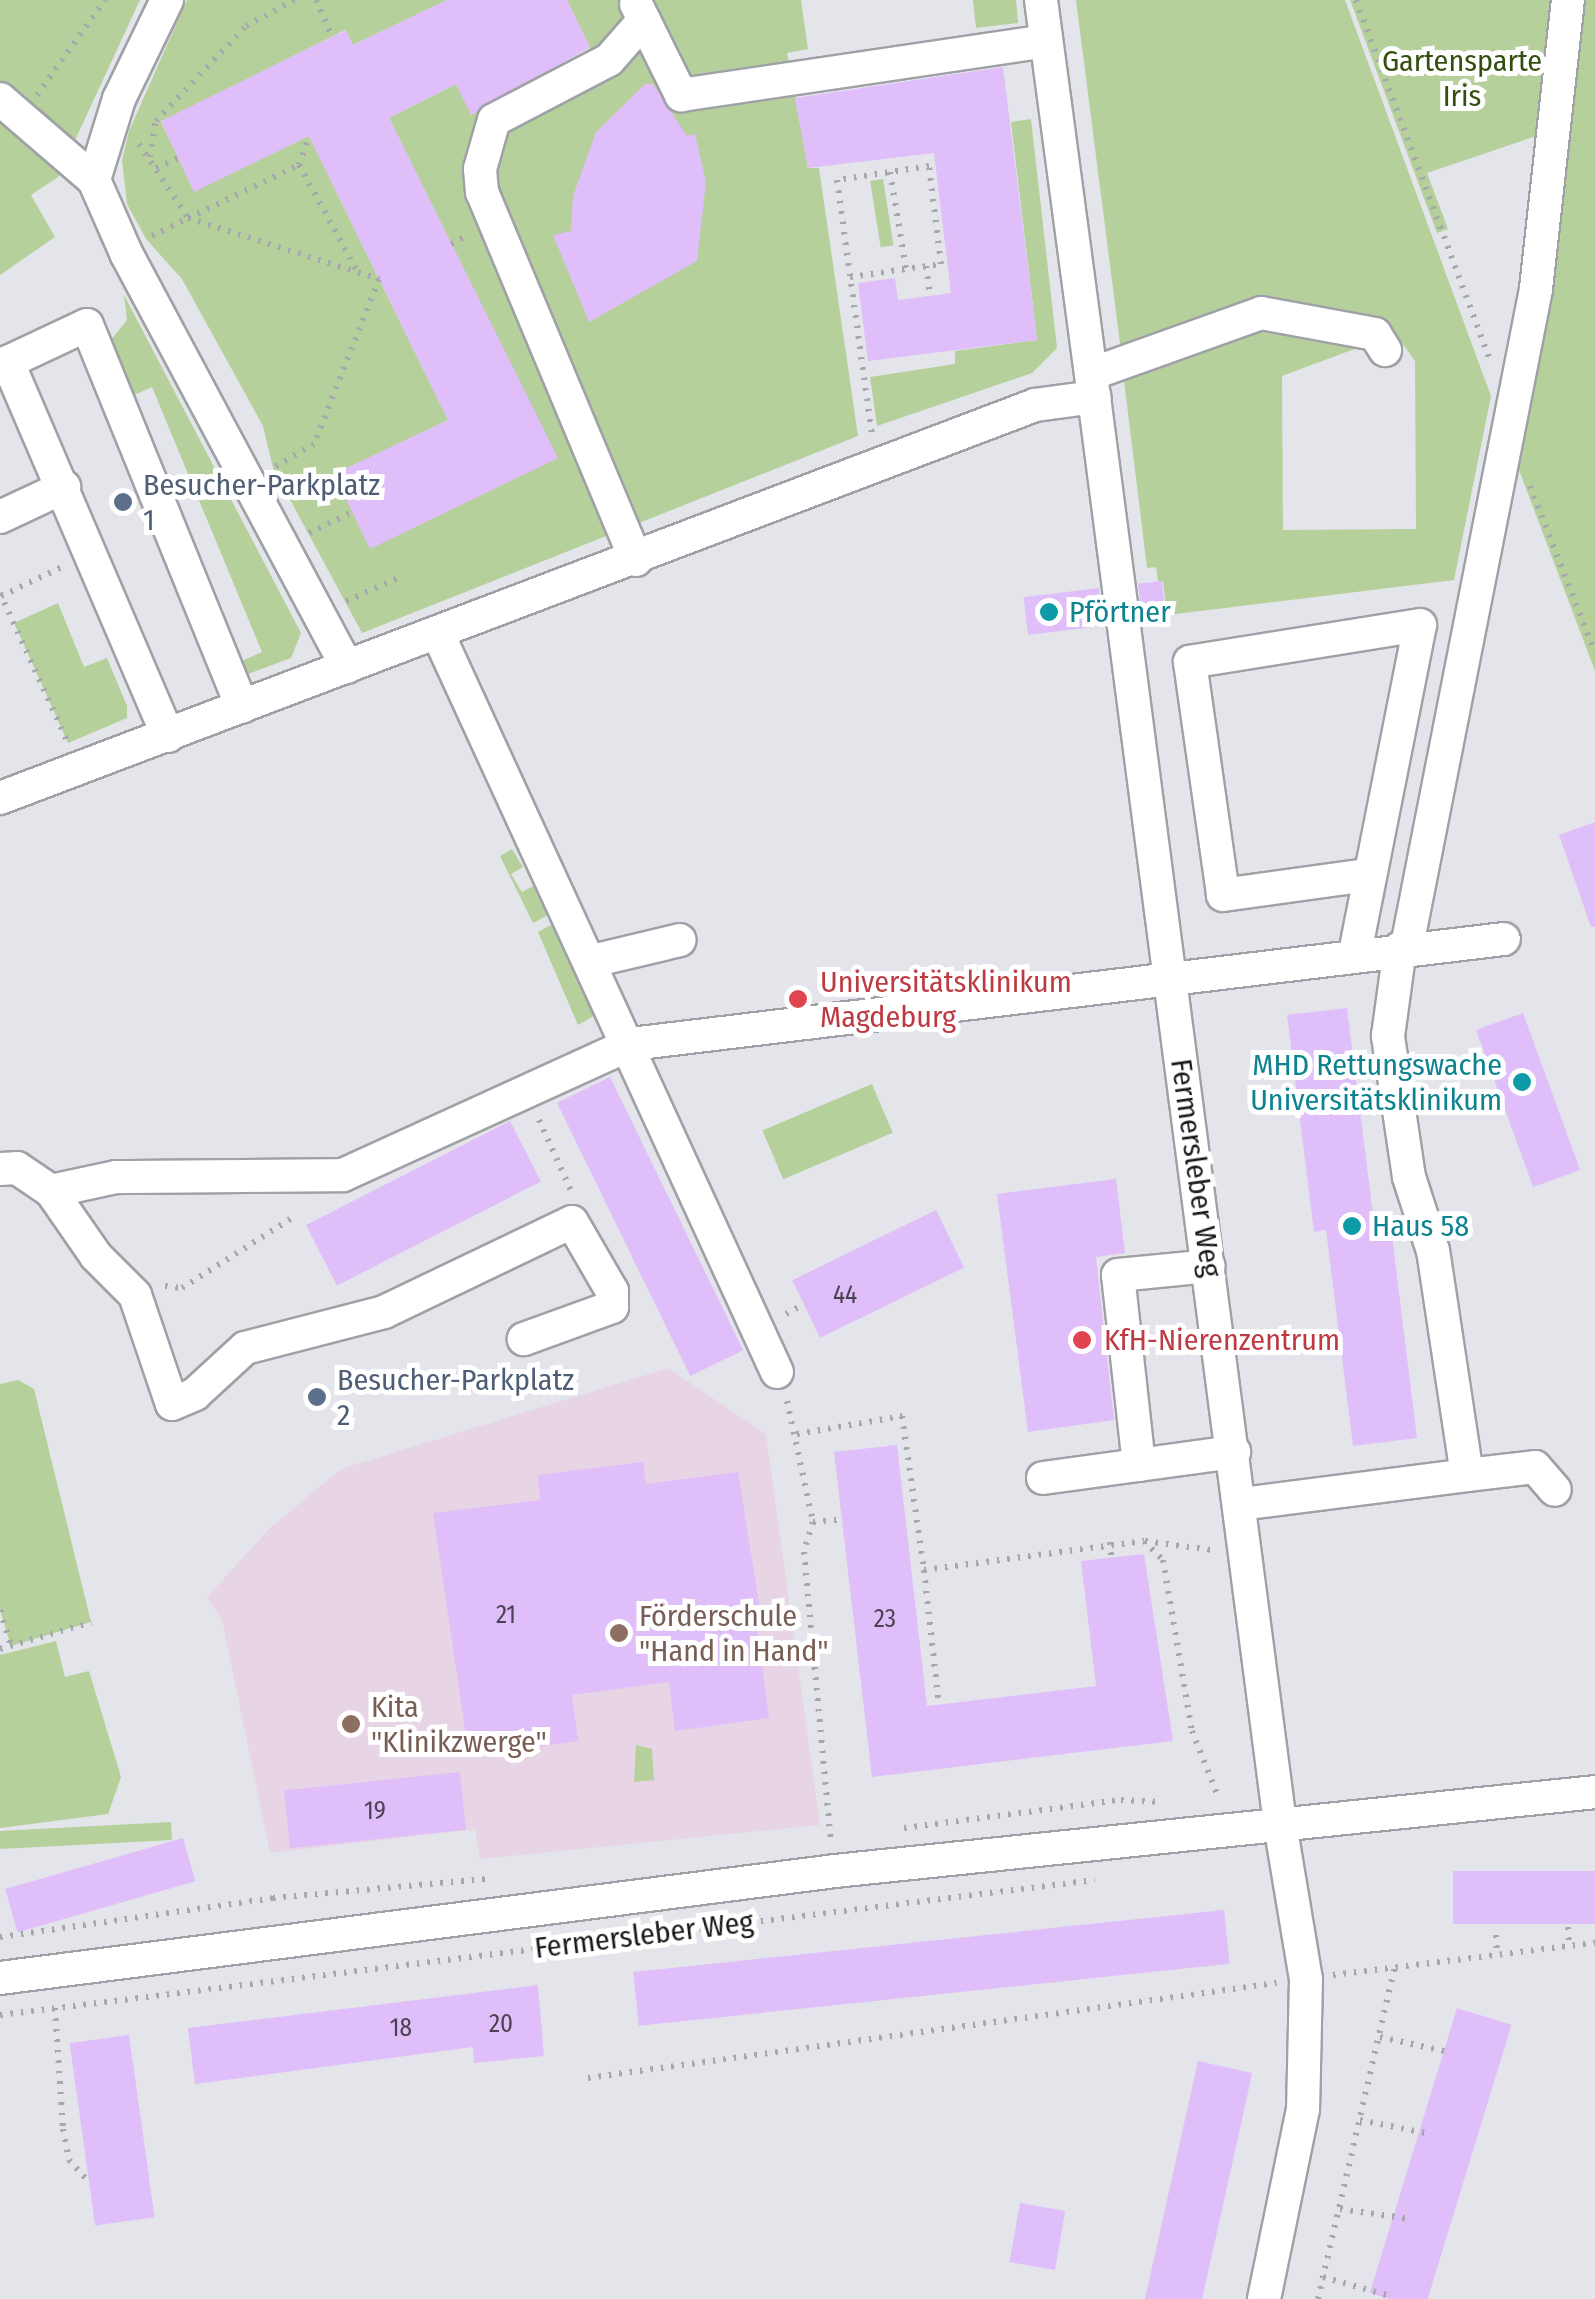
<!DOCTYPE html>
<meta charset="utf-8">
<style>
body{margin:0}
#map{position:relative;width:1595px;height:2299px;overflow:hidden;background:#e3e5eb;font-family:"Fira Sans Condensed",sans-serif}
div>[style]{position:absolute}
[style*='--x']{left:calc(var(--x)*1px);top:calc(var(--y)*1px);width:calc(var(--w)*1px);rotate:calc(var(--a)*1deg)}
.education>*{inset:0;background:#e7d5e5}
.green>*{inset:0;background:#b5d09b;transform-origin:0 0}
.building>*{inset:0;background:#e0bef9;transform-origin:0 0}
.path>*{height:6px;margin-top:-3px;transform-origin:0;background:repeating-linear-gradient(90deg,#a6a8ad 0 2.5px,transparent 0 10.5px)}
.roads{filter:drop-shadow(2px 0 #9fa1a6) drop-shadow(-2px 0 #9fa1a6) drop-shadow(0 2px #9fa1a6) drop-shadow(0 -2px #9fa1a6)}
.minor>*{height:32px;margin:-16px;padding:0 16px;transform-origin:16px;border-radius:16px;background:#fff}
.dots>*{width:28px;height:28px;translate:-50% -50%;box-sizing:border-box;border:5px solid #fff;border-radius:50%}
span{translate:-50% -50%;white-space:nowrap;text-align:center;line-height:1.15;-webkit-text-stroke:10px #fff;paint-order:stroke}
.number-label{font-size:25px;color:#4a4252}
.number-label span{-webkit-text-stroke-width:0}
.park-label{font-size:30px;color:#334e0e}
.service-label{font-size:30px;color:#4e5e75}
.left{translate:0 -50%;text-align:left}
.culture-label{font-size:30px;color:#0d838f}
.right{translate:-100% -50%;text-align:right}
.health-label{font-size:30px;color:#be3a42}
.street-label{font-size:30px;color:#18191b}
.education-label{font-size:30px;color:#785e54}
</style>
<div id="map">
<div class="education">
<i style="clip-path:polygon(668px 1368px,766px 1434px,820px 1825px,480px 1859px,475px 1829px,270px 1853px,222px 1620px,207px 1597px,269px 1529px,341px 1469px)"></i>
</div>
<div class="green">
<i style="clip-path:polygon(0 0,140px 0,58px 177px,31px 195px,55px 237px,0 275px)"></i>
<i style="clip-path:polygon(187px 0,447px 0,353px 45px,345px 30px,161px 122px,194px 191px,309px 136px,448px 420px,335px 474px,370px 548px,557px 458px,389px 118px,456px 84px,472px 114px,593px 55px,567px 0,801px 0,808px 49px,787px 53px,808px 168px,819px 168px,858px 436px,362px 633px,273px 468px,263px 426px,182px 279px,146px 239px,127px 204px,122px 160px,129px 131px)"></i>
<i style="clip-path:polygon(973px 0,1016px 0,1018px 23px,976px 28px)"></i>
<i style="clip-path:polygon(1076px 0,1345px 0,1491px 396px,1454px 580px,1167px 615px,1163px 581px,1158px 581px,1156px 567px,1147px 568px,1123px 372px,1244px 326px,1368px 344px,1282px 376px,1283px 530px,1416px 529px,1415px 361px,1391px 328px,1279px 300px,1121px 351px)"></i>
<i style="clip-path:polygon(1350px 0,1563px 0,1542px 134px,1427px 173px,1448px 229px,1437px 233px)"></i>
<i style="clip-path:polygon(1582px 0,1595px 0,1595px 671px,1519px 470px,1552px 293px)"></i>
<i style="clip-path:polygon(1031px 119px,1057px 348px,1032px 373px,877px 426px,870px 377px,955px 364px,955px 351px,1037px 340px,1011px 122px)"></i>
<i style="left:883px;top:179px;width:67px;height:13px;rotate:81deg"></i>
<i style="clip-path:polygon(124px 295px,301px 633px,291px 658px,248px 674px,237px 663px,262px 652px,152px 387px,134px 395px,110px 341px,127px 320px)"></i>
<i style="clip-path:polygon(58px 603px,84px 667px,107px 658px,127px 706px,127px 718px,68px 743px,14px 623px)"></i>
<i style="clip-path:polygon(512px 849px,523px 867px,511px 874px,522px 892px,533px 886px,548px 915px,533px 923px,500px 856px)"></i>
<i style="clip-path:polygon(553px 924px,601px 1012px,578px 1025px,538px 932px)"></i>
<i style="left:872px;top:1084px;width:53px;height:119px;rotate:67deg"></i>
<i style="clip-path:polygon(18px 1380px,34px 1389px,91px 1622px,11px 1646px,0 1610px,0 1384px)"></i>
<i style="clip-path:polygon(56px 1641px,65px 1677px,89px 1671px,121px 1777px,108px 1814px,0 1828px,0 1655px)"></i>
<i style="clip-path:polygon(636px 1745px,652px 1749px,654px 1780px,634px 1782px)"></i>
<i style="left:171px;top:1822px;width:18px;height:172px;rotate:87deg"></i>
</div>
<div class="building">
<i style="clip-path:polygon(447px 0,567px 0,590px 47px,471px 115px,456px 84px,389px 118px,558px 458px,370px 549px,334px 474px,448px 420px,309px 136px,194px 192px,161px 121px,346px 30px,353px 45px)"></i>
<i style="clip-path:polygon(1003px 67px,1037px 340px,868px 361px,858px 283px,895px 278px,898px 300px,951px 293px,934px 153px,808px 168px,795px 98px)"></i>
<i style="clip-path:polygon(645px 84px,653px 84px,687px 136px,695px 134px,706px 182px,697px 261px,589px 322px,553px 235px,571px 231px,573px 196px,596px 132px)"></i>
<i style="left:1162px;top:581px;width:38px;height:24px;rotate:84deg"></i>
<i style="left:1099px;top:588px;width:38px;height:76px;rotate:83deg"></i>
<i style="clip-path:polygon(1595px 822px,1595px 926px,1591px 927px,1559px 835px)"></i>
<i style="clip-path:polygon(1347px 1008px,1374px 1222px,1390px 1220px,1417px 1438px,1353px 1446px,1326px 1230px,1314px 1232px,1287px 1015px)"></i>
<i style="left:1523px;top:1013px;width:167px;height:50px;rotate:70deg"></i>
<i style="left:610px;top:1077px;width:304px;height:59px;rotate:64deg"></i>
<i style="left:510px;top:1121px;width:68px;height:229px;rotate:63deg"></i>
<i style="clip-path:polygon(1116px 1179px,1125px 1253px,1096px 1257px,1114px 1420px,1028px 1432px,997px 1194px)"></i>
<i style="left:936px;top:1210px;width:64px;height:160px;rotate:64deg"></i>
<i style="clip-path:polygon(897px 1445px,927px 1706px,1096px 1686px,1081px 1561px,1144px 1554px,1173px 1741px,872px 1777px,834px 1452px)"></i>
<i style="clip-path:polygon(643px 1462px,646px 1484px,738px 1472px,762px 1622px,756px 1622px,769px 1718px,675px 1731px,669px 1682px,572px 1695px,578px 1741px,469px 1756px,433px 1513px,540px 1500px,538px 1475px)"></i>
<i style="left:460px;top:1772px;width:58px;height:177px;rotate:84deg"></i>
<i style="left:183px;top:1838px;width:45px;height:185px;rotate:74deg"></i>
<i style="left:1595px;top:1871px;width:53px;height:142px;rotate:90deg"></i>
<i style="left:1224px;top:1910px;width:54px;height:594px;rotate:84deg"></i>
<i style="clip-path:polygon(538px 1985px,544px 2056px,474px 2063px,473px 2047px,195px 2084px,188px 2028px)"></i>
<i style="left:1457px;top:2008px;width:57px;height:298px;rotate:17deg"></i>
<i style="left:129px;top:2035px;width:184px;height:60px;rotate:82deg"></i>
<i style="clip-path:polygon(1198px 2061px,1252px 2073px,1242px 2120px,1202px 2299px,1145px 2299px)"></i>
<i style="left:1020px;top:2203px;width:46px;height:60px;rotate:10deg"></i>
</div>
<div class="path">
<i style="--x:316;--y:0;--w:40;--a:66.6"></i>
<i style="--x:1356;--y:0;--w:382;--a:69.6"></i>
<i style="--x:37;--y:95;--w:117;--a:-54.4"></i>
<i style="--x:139;--y:144;--w:89;--a:56.5"></i>
<i style="--x:188;--y:218;--w:123;--a:-25.5"></i>
<i style="--x:299;--y:165;--w:31;--a:-71"></i>
<i style="--x:150;--y:157;--w:36;--a:-81"></i>
<i style="--x:156;--y:121;--w:131;--a:-46.5"></i>
<i style="--x:246;--y:26;--w:55;--a:-28.4"></i>
<i style="--x:299;--y:165;--w:119;--a:61.3"></i>
<i style="--x:156;--y:168;--w:24;--a:-24"></i>
<i style="--x:890;--y:172;--w:98;--a:80.6"></i>
<i style="--x:152;--y:236;--w:40;--a:-26.6"></i>
<i style="--x:188;--y:218;--w:201;--a:17.7"></i>
<i style="--x:379;--y:279;--w:177;--a:111.5"></i>
<i style="--x:314;--y:444;--w:48;--a:149.7"></i>
<i style="--x:451;--y:244;--w:19;--a:-28"></i>
<i style="--x:926;--y:266;--w:30;--a:82"></i>
<i style="--x:850;--y:277;--w:92;--a:-8.1"></i>
<i style="--x:941;--y:264;--w:99;--a:-97"></i>
<i style="--x:929;--y:166;--w:93;--a:171.3"></i>
<i style="--x:837;--y:180;--w:259;--a:82.2"></i>
<i style="--x:1530;--y:486;--w:179;--a:68.7"></i>
<i style="--x:188;--y:490;--w:28;--a:-26"></i>
<i style="--x:309;--y:533;--w:48;--a:-26"></i>
<i style="--x:0;--y:593;--w:162;--a:65.6"></i>
<i style="--x:1;--y:596;--w:68;--a:-25.4"></i>
<i style="--x:346;--y:601;--w:57;--a:-23.9"></i>
<i style="--x:539;--y:1120;--w:78;--a:65.7"></i>
<i style="--x:165;--y:1286;--w:17;--a:7"></i>
<i style="--x:182;--y:1288;--w:130;--a:-32.5"></i>
<i style="--x:786;--y:1314;--w:21;--a:-29"></i>
<i style="--x:787;--y:1401;--w:124;--a:77.9"></i>
<i style="--x:813;--y:1522;--w:31;--a:107"></i>
<i style="--x:804;--y:1552;--w:293;--a:84.7"></i>
<i style="--x:797;--y:1434;--w:107;--a:-9.7"></i>
<i style="--x:902;--y:1416;--w:156;--a:81.9"></i>
<i style="--x:924;--y:1570;--w:222;--a:-7.5"></i>
<i style="--x:1144;--y:1541;--w:27;--a:45"></i>
<i style="--x:1163;--y:1560;--w:173;--a:80.4"></i>
<i style="--x:1192;--y:1731;--w:73;--a:68.3"></i>
<i style="--x:813;--y:1522;--w:25;--a:-5"></i>
<i style="--x:1145;--y:1541;--w:68;--a:7.7"></i>
<i style="--x:1110;--y:1542;--w:16;--a:86"></i>
<i style="--x:924;--y:1570;--w:136;--a:83.7"></i>
<i style="--x:0;--y:1610;--w:38;--a:73"></i>
<i style="--x:0;--y:1649;--w:95;--a:-16.5"></i>
<i style="--x:904;--y:1828;--w:219;--a:-7.4"></i>
<i style="--x:1121;--y:1800;--w:34;--a:3"></i>
<i style="--x:1568;--y:1927;--w:19;--a:87"></i>
<i style="--x:1496;--y:1935;--w:18;--a:87"></i>
<i style="--x:0;--y:1937;--w:276;--a:-8.1"></i>
<i style="--x:273;--y:1898;--w:213;--a:-5.1"></i>
<i style="--x:1333;--y:1975;--w:264;--a:-7"></i>
<i style="--x:55;--y:2008;--w:121;--a:86.2"></i>
<i style="--x:63;--y:2129;--w:32;--a:79"></i>
<i style="--x:69;--y:2160;--w:27;--a:48"></i>
<i style="--x:0;--y:2015;--w:1103;--a:-7.03"></i>
<i style="--x:1380;--y:2037;--w:70;--a:12.4"></i>
<i style="--x:588;--y:2078;--w:695;--a:-7.86"></i>
<i style="--x:1360;--y:2120;--w:71;--a:11.3"></i>
<i style="--x:1340;--y:2209;--w:72;--a:8"></i>
<i style="--x:1323;--y:2277;--w:73;--a:15.9"></i>
<i style="--x:1318;--y:2299;--w:343;--a:-77"></i>
</div>
<div class="roads">
<div class="minor">
<i style="--x:167;--y:0;--w:110;--a:115.9"></i>
<i style="--x:119;--y:99;--w:85;--a:107.2"></i>
<i style="--x:94;--y:180;--w:82;--a:66.3"></i>
<i style="--x:127;--y:255;--w:467;--a:61.9"></i>
<i style="--x:1041;--y:0;--w:401;--a:82.4"></i>
<i style="--x:636;--y:4;--w:102;--a:63.7"></i>
<i style="--x:681;--y:95;--w:368;--a:-8.4"></i>
<i style="--x:0;--y:99;--w:124;--a:40.8"></i>
<i style="--x:1091;--y:374;--w:181;--a:-19.7"></i>
<i style="--x:1261;--y:313;--w:116;--a:10.4"></i>
<i style="--x:1375;--y:334;--w:19;--a:58"></i>
<i style="--x:0;--y:517;--w:71;--a:-25.1"></i>
<i style="--x:636;--y:560;--w:399;--a:-112.7"></i>
<i style="--x:482;--y:192;--w:23;--a:-95"></i>
<i style="--x:480;--y:169;--w:51;--a:-74.1"></i>
<i style="--x:494;--y:120;--w:130;--a:-27.6"></i>
<i style="--x:609;--y:60;--w:53;--a:-48.8"></i>
<i style="--x:438;--y:634;--w:812;--a:65.33"></i>
<i style="--x:168;--y:736;--w:407;--a:-113.2"></i>
<i style="--x:8;--y:362;--w:87;--a:-25.1"></i>
<i style="--x:87;--y:325;--w:412;--a:67.9"></i>
<i style="--x:0;--y:798;--w:1107;--a:-20.79"></i>
<i style="--x:1035;--y:405;--w:60;--a:-7.7"></i>
<i style="--x:1094;--y:397;--w:1439;--a:82.57"></i>
<i style="--x:1280;--y:1824;--w:157;--a:80.5"></i>
<i style="--x:1306;--y:1979;--w:130;--a:91.3"></i>
<i style="--x:1303;--y:2109;--w:194;--a:101.6"></i>
<i style="--x:1407;--y:946;--w:670;--a:-78.89"></i>
<i style="--x:1536;--y:289;--w:291;--a:-83.7"></i>
<i style="--x:1355;--y:953;--w:334;--a:-78.8"></i>
<i style="--x:1420;--y:625;--w:233;--a:170.9"></i>
<i style="--x:1190;--y:662;--w:235;--a:81.9"></i>
<i style="--x:1223;--y:895;--w:145;--a:-7.9"></i>
<i style="--x:592;--y:961;--w:90;--a:-13.4"></i>
<i style="--x:0;--y:1169;--w:17;--a:-3"></i>
<i style="--x:17;--y:1168;--w:41;--a:34.1"></i>
<i style="--x:51;--y:1191;--w:79;--a:55.3"></i>
<i style="--x:96;--y:1256;--w:55;--a:45"></i>
<i style="--x:135;--y:1295;--w:115;--a:71.3"></i>
<i style="--x:172;--y:1404;--w:25;--a:-23"></i>
<i style="--x:195;--y:1394;--w:68;--a:-42.6"></i>
<i style="--x:245;--y:1348;--w:144;--a:-14.5"></i>
<i style="--x:384;--y:1312;--w:208;--a:-25.6"></i>
<i style="--x:572;--y:1222;--w:80;--a:59.9"></i>
<i style="--x:612;--y:1291;--w:16;--a:90"></i>
<i style="--x:612;--y:1307;--w:94;--a:160"></i>
<i style="--x:51;--y:1191;--w:66;--a:-12.2"></i>
<i style="--x:116;--y:1177;--w:227;--a:-0.5"></i>
<i style="--x:343;--y:1175;--w:316;--a:-24.5"></i>
<i style="--x:631;--y:1044;--w:879;--a:-6.86"></i>
<i style="--x:1139;--y:1465;--w:191;--a:-96.3"></i>
<i style="--x:1118;--y:1275;--w:91;--a:-5.6"></i>
<i style="--x:1467;--y:1475;--w:68;--a:-6.7"></i>
<i style="--x:1535;--y:1467;--w:30;--a:49"></i>
<i style="--x:1043;--y:1478;--w:193;--a:-7.8"></i>
<i style="--x:1241;--y:1504;--w:228;--a:-7.3"></i>
<i style="--x:1467;--y:1475;--w:227;--a:-98.6"></i>
<i style="--x:1433;--y:1251;--w:78;--a:-108"></i>
<i style="--x:1409;--y:1177;--w:143;--a:-98.5"></i>
<i style="--x:1388;--y:1036;--w:89;--a:-82.2"></i>
<i style="--x:0;--y:1978;--w:842;--a:-7.3"></i>
<i style="--x:835;--y:1871;--w:764;--a:-5.93"></i>
</div>
</div>
<div class="dots">
<i style="left:123px;top:502px;background:#5c6f8a"></i>
<i style="left:1049px;top:612px;background:#0f9aa8"></i>
<i style="left:798px;top:999px;background:#e0444e"></i>
<i style="left:1522px;top:1082px;background:#0f9aa8"></i>
<i style="left:1352px;top:1226px;background:#0f9aa8"></i>
<i style="left:1082px;top:1340px;background:#e0444e"></i>
<i style="left:317px;top:1397px;background:#5c6f8a"></i>
<i style="left:619px;top:1633px;background:#8d6e63"></i>
<i style="left:351px;top:1724px;background:#8d6e63"></i>
</div>
<div class="number-label">
<span style="left:845px;top:1295px">44</span>
<span style="left:506px;top:1615px">21</span>
<span style="left:885px;top:1619px">23</span>
<span style="left:375px;top:1811px">19</span>
<span style="left:501px;top:2024px">20</span>
<span style="left:401px;top:2028px">18</span>
</div>
<div class="park-label">
<span style="left:1462px;top:78px">Gartensparte<br>Iris</span>
</div>
<div class="service-label">
<span class="left" style="left:143px;top:502px">Besucher-Parkplatz<br>1</span>
<span class="left" style="left:337px;top:1397px">Besucher-Parkplatz<br>2</span>
</div>
<div class="culture-label">
<span class="left" style="left:1069px;top:612px">Pförtner</span>
<span class="right" style="left:1502px;top:1082px">MHD Rettungswache<br>Universitätsklinikum</span>
<span class="left" style="left:1372px;top:1226px">Haus 58</span>
</div>
<div class="health-label">
<span class="left" style="left:820px;top:999px">Universitätsklinikum<br>Magdeburg</span>
<span class="left" style="left:1104px;top:1340px">KfH-Nierenzentrum</span>
</div>
<div class="street-label">
<span style="left:1196px;top:1168px;rotate:82deg">Fermersleber Weg</span>
<span style="left:644px;top:1935px;rotate:-7deg">Fermersleber Weg</span>
</div>
<div class="education-label">
<span class="left" style="left:639px;top:1633px">Förderschule<br>"Hand in Hand"</span>
<span class="left" style="left:371px;top:1724px">Kita<br>"Klinikzwerge"</span>
</div>
</div>
